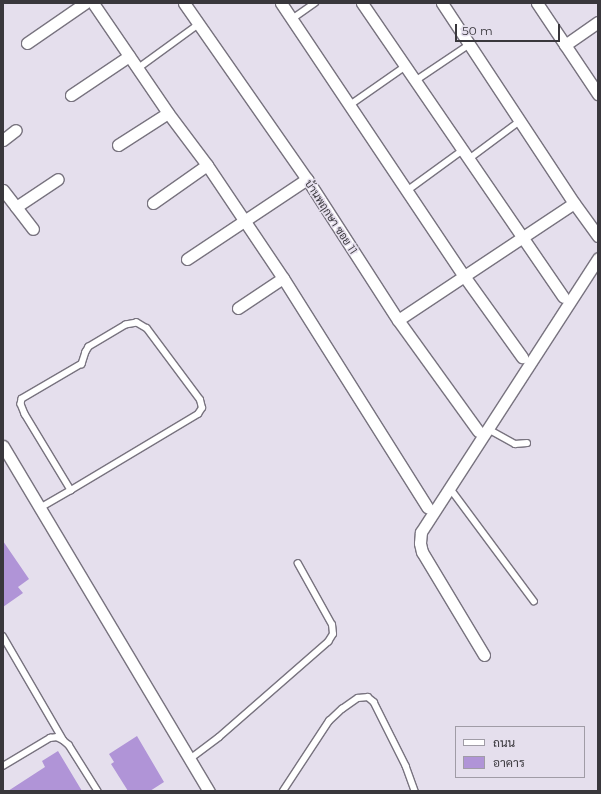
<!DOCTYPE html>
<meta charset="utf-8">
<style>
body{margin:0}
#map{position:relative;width:601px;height:794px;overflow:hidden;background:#e5dfed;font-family:Montserrat,Sarabun,sans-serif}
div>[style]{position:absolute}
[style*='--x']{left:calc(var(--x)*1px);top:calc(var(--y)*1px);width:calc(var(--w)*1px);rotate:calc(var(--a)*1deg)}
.building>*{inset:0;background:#b094d7}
.roads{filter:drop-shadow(1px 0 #78737f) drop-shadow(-1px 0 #78737f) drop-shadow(0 1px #78737f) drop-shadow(0 -1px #78737f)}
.lane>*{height:5.5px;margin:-2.75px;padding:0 2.75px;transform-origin:2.75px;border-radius:2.75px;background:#fff}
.street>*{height:11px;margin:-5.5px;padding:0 5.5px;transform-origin:5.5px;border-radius:5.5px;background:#fff}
span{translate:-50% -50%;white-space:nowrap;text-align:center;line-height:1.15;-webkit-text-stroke:3px #e5dfed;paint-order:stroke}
.street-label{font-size:11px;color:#39373c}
.frame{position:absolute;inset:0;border:4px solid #39373c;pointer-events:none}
.legend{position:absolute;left:455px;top:726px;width:130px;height:52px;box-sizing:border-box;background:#e5dfed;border:1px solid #a09ca6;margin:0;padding:5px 7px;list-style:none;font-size:12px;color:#39373c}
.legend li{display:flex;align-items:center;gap:8px;height:20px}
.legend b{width:20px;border:1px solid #a09ca6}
.scale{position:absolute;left:455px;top:24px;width:105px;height:18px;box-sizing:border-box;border:2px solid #39373c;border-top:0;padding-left:5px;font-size:12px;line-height:14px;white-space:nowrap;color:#39373c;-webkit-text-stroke:3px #e5dfed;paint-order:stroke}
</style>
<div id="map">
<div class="building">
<i style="clip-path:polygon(3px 541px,29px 579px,18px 587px,23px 593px,3px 607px)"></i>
<i style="clip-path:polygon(137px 736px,164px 782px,150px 791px,128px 791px,111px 764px,114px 762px,109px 754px)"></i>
<i style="clip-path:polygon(58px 751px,82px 791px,8px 791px,45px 767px,42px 761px)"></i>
</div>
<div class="roads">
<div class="lane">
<i style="--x:292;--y:19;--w:28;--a:-35"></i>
<i style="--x:137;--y:69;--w:77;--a:-36"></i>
<i style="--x:415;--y:81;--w:66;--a:-33.9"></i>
<i style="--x:350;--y:105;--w:68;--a:-34.9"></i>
<i style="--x:469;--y:159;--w:64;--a:-36.7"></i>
<i style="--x:408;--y:190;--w:68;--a:-36"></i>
<i style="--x:488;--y:429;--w:31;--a:29"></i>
<i style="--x:515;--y:444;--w:12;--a:-5"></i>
<i style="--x:450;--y:488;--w:141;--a:53.4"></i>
<i style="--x:40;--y:508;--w:36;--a:-30"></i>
<i style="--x:71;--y:490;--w:148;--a:-30.9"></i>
<i style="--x:198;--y:414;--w:7;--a:-56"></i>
<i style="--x:202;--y:408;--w:8;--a:-104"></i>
<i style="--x:200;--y:400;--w:89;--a:-126.7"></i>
<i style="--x:147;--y:329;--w:12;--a:-149"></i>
<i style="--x:137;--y:323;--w:11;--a:170"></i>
<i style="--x:126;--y:325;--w:43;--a:149.3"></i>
<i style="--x:89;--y:347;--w:6;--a:121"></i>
<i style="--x:86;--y:352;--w:13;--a:108"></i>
<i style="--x:82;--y:364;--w:69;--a:149.7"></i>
<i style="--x:22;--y:399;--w:5;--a:101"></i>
<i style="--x:21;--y:404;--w:11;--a:68"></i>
<i style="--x:25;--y:414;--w:89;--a:58.8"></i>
<i style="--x:3;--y:636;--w:119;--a:59.8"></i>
<i style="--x:190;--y:759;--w:36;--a:-37"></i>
<i style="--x:219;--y:737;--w:145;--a:-41.1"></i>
<i style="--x:328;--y:642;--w:9;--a:-58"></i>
<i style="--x:333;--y:634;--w:9;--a:-96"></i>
<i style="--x:332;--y:625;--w:70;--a:-119.1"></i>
<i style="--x:3;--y:766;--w:55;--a:-30.8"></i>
<i style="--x:50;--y:738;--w:7;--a:-8"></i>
<i style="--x:57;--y:737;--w:7;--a:27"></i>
<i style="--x:63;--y:740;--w:8;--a:40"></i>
<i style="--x:69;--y:745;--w:54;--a:57.8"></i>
<i style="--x:283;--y:791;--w:84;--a:-56.7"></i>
<i style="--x:329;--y:721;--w:18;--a:-43"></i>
<i style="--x:342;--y:709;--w:19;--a:-35"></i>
<i style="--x:358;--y:698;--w:10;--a:-6"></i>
<i style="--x:368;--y:697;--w:8;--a:40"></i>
<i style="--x:374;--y:702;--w:72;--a:63.4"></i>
<i style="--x:406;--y:766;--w:27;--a:70"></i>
</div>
<div class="street">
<i style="--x:93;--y:3;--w:133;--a:55.7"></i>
<i style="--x:168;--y:113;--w:65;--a:53.1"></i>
<i style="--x:207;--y:165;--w:136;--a:56.1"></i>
<i style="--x:283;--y:278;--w:271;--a:57.8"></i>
<i style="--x:184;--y:3;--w:215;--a:55.1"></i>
<i style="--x:307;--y:179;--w:168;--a:57.2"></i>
<i style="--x:398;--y:320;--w:137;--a:54.2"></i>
<i style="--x:281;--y:3;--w:329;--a:56.2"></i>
<i style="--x:464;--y:276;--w:100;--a:54.4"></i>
<i style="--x:362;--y:3;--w:356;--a:55.6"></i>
<i style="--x:442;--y:3;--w:240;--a:56.6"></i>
<i style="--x:574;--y:203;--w:41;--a:54"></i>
<i style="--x:537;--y:3;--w:110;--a:56.2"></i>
<i style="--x:27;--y:43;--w:70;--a:-34.6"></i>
<i style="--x:565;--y:45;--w:40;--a:-34.9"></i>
<i style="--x:71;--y:95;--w:70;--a:-33.9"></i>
<i style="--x:3;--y:140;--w:16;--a:-38"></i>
<i style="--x:118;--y:145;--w:59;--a:-32.6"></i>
<i style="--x:3;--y:190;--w:49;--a:52.4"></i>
<i style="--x:153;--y:203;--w:66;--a:-35.1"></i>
<i style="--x:16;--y:207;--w:50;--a:-33.7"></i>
<i style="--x:187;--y:259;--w:144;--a:-33.7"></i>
<i style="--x:238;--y:308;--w:54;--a:-33.7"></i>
<i style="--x:398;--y:320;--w:211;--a:-33.6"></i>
<i style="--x:3;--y:446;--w:402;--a:59.2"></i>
<i style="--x:484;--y:655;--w:120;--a:-121"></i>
<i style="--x:422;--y:552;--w:9;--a:-103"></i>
<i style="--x:420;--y:543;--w:11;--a:-85"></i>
<i style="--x:421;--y:532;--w:326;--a:-57.1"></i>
</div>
</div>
<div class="street-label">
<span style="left:331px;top:217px;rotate:57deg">บ้านพฤกษา ซอย 11</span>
</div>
<div class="frame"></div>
<ul class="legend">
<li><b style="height:5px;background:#fff"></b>ถนน</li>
<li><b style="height:11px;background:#b094d7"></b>อาคาร</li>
</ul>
<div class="scale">50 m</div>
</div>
